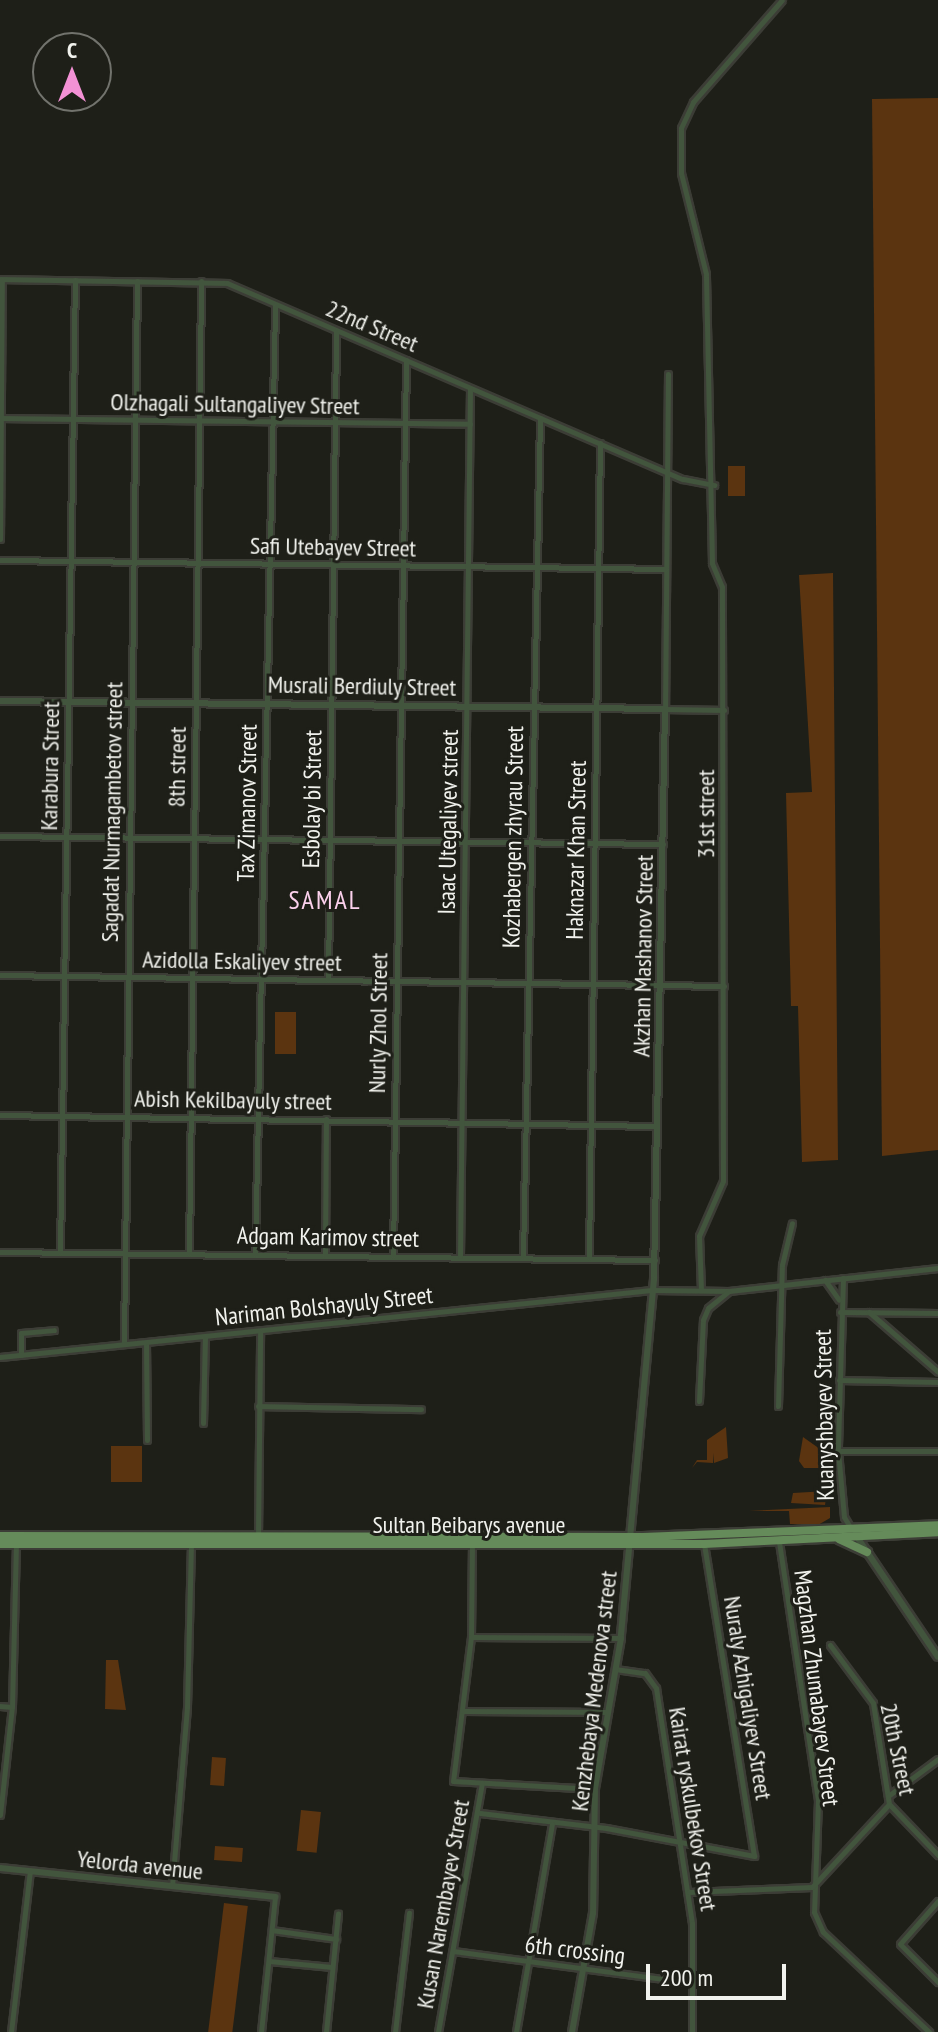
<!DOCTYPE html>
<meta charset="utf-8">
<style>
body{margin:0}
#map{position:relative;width:938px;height:2032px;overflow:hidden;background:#1e1f18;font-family:"PT Sans Narrow",sans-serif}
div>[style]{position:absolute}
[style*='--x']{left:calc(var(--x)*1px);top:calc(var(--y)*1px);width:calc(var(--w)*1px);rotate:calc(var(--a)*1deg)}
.green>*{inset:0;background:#5b3410;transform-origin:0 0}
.roads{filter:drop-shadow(2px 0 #3c3d36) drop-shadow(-2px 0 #3c3d36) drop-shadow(0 2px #3c3d36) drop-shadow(0 -2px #3c3d36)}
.minor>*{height:5px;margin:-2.5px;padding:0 2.5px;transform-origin:2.5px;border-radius:2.5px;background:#42553d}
.tertiary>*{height:6px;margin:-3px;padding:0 3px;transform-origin:3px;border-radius:3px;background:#42553d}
.primary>*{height:8px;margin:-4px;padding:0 4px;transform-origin:4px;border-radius:4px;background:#658b5a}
span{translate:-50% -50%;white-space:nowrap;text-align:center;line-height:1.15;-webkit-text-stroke:6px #1e1f18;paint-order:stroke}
.street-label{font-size:24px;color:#f1f2ed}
.neighbourhood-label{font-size:26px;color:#fcd1ed;letter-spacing:2px}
.north{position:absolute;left:32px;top:32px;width:80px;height:80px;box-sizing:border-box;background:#1e1f18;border:2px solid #72736d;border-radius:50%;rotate:0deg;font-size:22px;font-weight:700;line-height:32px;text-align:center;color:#f1f2ed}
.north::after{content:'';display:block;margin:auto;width:28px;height:36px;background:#f391d5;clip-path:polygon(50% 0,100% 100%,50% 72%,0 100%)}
.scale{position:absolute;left:646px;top:1964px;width:140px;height:36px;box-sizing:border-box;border:4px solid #f1f2ed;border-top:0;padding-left:10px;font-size:24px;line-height:28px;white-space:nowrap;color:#f1f2ed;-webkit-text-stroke:6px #1e1f18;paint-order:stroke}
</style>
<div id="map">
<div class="green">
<i style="clip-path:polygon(938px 98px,938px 1150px,882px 1156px,872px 99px)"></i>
<i style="left:728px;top:466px;width:17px;height:30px"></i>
<i style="clip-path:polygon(833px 573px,838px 1160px,802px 1162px,798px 1006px,791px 1006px,786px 793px,812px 792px,799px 575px)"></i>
<i style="left:275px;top:1012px;width:21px;height:42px"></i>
<i style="clip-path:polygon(726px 1427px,728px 1458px,714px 1463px,713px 1453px,713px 1463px,697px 1462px,692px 1468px,697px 1460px,707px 1460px,707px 1440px)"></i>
<i style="clip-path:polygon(803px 1437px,827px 1454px,826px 1468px,804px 1468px,799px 1461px)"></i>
<i style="left:111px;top:1446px;width:31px;height:36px"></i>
<i style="clip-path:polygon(827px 1491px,825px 1505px,791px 1503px,793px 1493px)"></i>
<i style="clip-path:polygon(830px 1507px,830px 1518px,818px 1525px,790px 1524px,789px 1511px,749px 1511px)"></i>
<i style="clip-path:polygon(106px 1660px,118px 1660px,126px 1710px,105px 1709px)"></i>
<i style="left:212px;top:1757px;width:14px;height:28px;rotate:4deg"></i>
<i style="left:301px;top:1810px;width:20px;height:41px;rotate:6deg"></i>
<i style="left:215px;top:1846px;width:28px;height:14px;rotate:4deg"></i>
<i style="left:224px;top:1903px;width:24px;height:130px;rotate:7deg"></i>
</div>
<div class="roads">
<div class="minor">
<i style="--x:0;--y:279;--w:227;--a:1"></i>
<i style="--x:227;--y:283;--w:496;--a:23.3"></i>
<i style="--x:683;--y:479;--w:32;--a:11"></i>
<i style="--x:668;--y:374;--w:335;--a:90.5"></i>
<i style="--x:665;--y:709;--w:59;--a:1"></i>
<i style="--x:0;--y:418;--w:470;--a:0.7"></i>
<i style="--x:0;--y:539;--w:259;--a:-89.6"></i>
<i style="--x:0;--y:560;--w:666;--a:0.77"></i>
<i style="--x:0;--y:836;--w:663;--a:0.69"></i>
<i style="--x:0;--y:975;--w:724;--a:0.87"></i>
<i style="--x:328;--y:980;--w:649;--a:-89.29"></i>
<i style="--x:0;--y:1115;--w:657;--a:0.96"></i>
<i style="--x:0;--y:1252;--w:655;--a:0.7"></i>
<i style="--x:60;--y:1253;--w:973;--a:-89.12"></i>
<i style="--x:189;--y:1254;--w:973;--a:-89.29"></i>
<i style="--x:255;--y:1255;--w:950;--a:-88.79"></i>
<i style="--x:325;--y:1255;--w:136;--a:-89.6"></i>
<i style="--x:393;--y:1256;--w:896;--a:-89.17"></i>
<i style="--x:460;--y:1256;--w:868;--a:-89.34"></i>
<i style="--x:523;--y:1257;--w:839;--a:-88.84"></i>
<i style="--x:589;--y:1258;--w:815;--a:-89.23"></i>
<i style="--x:843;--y:1278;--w:173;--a:91.7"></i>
<i style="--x:838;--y:1451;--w:66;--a:84.8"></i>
<i style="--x:844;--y:1517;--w:12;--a:59"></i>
<i style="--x:825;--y:1280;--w:24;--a:55"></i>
<i style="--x:701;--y:1290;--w:54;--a:-92.1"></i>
<i style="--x:699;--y:1236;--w:60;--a:-66.4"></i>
<i style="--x:723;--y:1181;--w:594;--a:-90.1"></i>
<i style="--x:722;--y:587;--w:26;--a:-113"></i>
<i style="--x:712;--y:563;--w:289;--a:-91.2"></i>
<i style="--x:706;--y:274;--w:104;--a:-103.9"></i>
<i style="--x:681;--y:173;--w:45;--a:-90"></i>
<i style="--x:681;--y:128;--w:29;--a:-65"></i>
<i style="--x:693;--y:102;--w:135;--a:-48.9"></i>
<i style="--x:840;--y:1312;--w:98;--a:0.6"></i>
<i style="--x:869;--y:1312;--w:91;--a:41"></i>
<i style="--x:146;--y:1343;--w:97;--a:89.4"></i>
<i style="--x:124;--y:1344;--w:1063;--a:-89.3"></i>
<i style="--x:21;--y:1355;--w:22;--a:-90"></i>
<i style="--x:21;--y:1333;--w:33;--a:-5"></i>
<i style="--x:0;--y:1357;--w:655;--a:-5.87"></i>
<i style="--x:652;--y:1290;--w:77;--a:0.7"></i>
<i style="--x:729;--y:1291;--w:210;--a:-6.3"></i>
<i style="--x:839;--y:1380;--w:99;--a:1.2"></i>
<i style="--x:699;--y:1401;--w:81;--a:-87.2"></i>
<i style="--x:703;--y:1320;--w:13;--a:-67"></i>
<i style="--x:708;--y:1308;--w:26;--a:-39"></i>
<i style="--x:258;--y:1406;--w:163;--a:1.1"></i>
<i style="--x:778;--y:1406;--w:141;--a:-88.4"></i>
<i style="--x:782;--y:1265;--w:43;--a:-76.6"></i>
<i style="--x:203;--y:1423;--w:86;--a:-88.7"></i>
<i style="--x:838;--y:1451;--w:100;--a:0"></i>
<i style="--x:258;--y:1536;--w:205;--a:-89.4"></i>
<i style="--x:472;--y:1542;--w:95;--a:90.6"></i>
<i style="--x:471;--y:1637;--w:145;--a:97.1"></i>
<i style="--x:453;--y:1781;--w:142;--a:3.2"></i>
<i style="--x:779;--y:1542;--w:261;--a:81.4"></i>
<i style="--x:818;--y:1800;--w:112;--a:92"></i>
<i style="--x:814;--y:1912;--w:22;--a:66"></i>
<i style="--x:823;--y:1932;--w:146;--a:43.3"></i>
<i style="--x:471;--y:1637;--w:150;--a:0.4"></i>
<i style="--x:830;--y:1645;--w:72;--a:53.4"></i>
<i style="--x:873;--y:1703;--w:102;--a:81"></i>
<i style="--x:889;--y:1804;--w:71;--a:46.1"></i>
<i style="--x:615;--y:1669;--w:30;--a:8"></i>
<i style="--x:645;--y:1673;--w:19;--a:54"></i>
<i style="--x:656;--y:1688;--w:238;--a:81.3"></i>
<i style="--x:692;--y:1923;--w:109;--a:90"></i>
<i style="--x:0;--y:1706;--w:12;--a:5"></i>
<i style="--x:462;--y:1711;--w:146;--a:0.4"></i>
<i style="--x:888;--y:1796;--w:62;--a:-36.5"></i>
<i style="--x:480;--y:1813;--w:127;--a:6.8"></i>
<i style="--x:606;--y:1828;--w:151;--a:10.7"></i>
<i style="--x:754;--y:1856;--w:316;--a:-99.1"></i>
<i style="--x:0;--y:1815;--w:109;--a:-83.7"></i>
<i style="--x:12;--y:1707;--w:162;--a:-88.6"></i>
<i style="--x:172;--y:1886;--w:180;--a:-85.2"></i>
<i style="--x:187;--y:1707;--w:164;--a:-88.6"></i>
<i style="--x:689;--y:1892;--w:123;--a:-2.3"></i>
<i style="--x:812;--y:1887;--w:113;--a:-47.1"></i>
<i style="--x:938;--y:1901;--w:57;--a:131.5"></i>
<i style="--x:900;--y:1944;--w:54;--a:45"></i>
<i style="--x:272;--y:1930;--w:65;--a:8"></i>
<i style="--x:453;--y:1951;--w:241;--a:7.6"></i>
<i style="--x:269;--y:1961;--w:63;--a:5.4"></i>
<i style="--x:11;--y:2032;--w:162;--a:-83.3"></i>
<i style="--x:261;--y:2032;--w:136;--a:-84.1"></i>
<i style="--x:326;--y:2032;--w:119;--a:-84.2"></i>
<i style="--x:395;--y:2032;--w:120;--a:-83.3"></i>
<i style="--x:438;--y:2032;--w:253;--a:-80"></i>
<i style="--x:516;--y:2032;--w:211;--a:-80.2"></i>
</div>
<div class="tertiary">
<i style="--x:0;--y:701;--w:665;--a:0.69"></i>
<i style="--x:665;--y:709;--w:570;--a:91.11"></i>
<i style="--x:654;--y:1279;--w:361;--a:95.3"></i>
<i style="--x:621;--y:1638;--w:153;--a:99.8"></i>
<i style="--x:595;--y:1789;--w:124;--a:90.9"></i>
<i style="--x:593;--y:1913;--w:121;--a:100"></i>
<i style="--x:855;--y:1534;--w:148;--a:56"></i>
<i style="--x:0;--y:1868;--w:277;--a:6"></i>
</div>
<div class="primary">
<i style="--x:0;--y:1536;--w:643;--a:0.09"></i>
<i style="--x:643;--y:1537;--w:295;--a:-2.3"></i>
<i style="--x:839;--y:1539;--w:31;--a:25"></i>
<i style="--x:0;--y:1544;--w:704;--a:0"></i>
<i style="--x:704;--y:1544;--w:234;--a:-2.9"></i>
</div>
</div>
<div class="street-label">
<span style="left:372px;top:326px;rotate:23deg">22nd Street</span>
<span style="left:235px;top:404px;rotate:1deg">Olzhagali Sultangaliyev Street</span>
<span style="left:333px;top:547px;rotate:1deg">Safi Utebayev Street</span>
<span style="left:362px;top:686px;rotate:1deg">Musrali Berdiuly Street</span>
<span style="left:50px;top:766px;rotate:-89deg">Karabura Street</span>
<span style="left:177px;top:767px;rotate:-89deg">8th street</span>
<span style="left:312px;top:799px;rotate:-89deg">Esbolay bi Street</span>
<span style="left:247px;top:803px;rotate:-89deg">Tax Zimanov Street</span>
<span style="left:112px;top:812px;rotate:-89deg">Sagadat Nurmagambetov street</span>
<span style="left:706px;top:814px;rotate:-90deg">31st street</span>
<span style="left:448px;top:822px;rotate:-89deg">Isaac Utegaliyev street</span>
<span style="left:513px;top:837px;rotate:-89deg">Kozhabergen zhyrau Street</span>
<span style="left:576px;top:850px;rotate:-89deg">Haknazar Khan Street</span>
<span style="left:643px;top:956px;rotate:-89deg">Akzhan Mashanov Street</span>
<span style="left:242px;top:961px;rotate:1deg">Azidolla Eskaliyev street</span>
<span style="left:378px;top:1023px;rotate:-89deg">Nurly Zhol Street</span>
<span style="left:233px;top:1100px;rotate:1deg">Abish Kekilbayuly street</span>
<span style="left:328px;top:1237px;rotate:1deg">Adgam Karimov street</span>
<span style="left:324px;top:1306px;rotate:-6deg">Nariman Bolshayuly Street</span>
<span style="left:824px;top:1415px;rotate:-91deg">Kuanyshbayev Street</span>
<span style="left:469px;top:1525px">Sultan Beibarys avenue</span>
<span style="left:817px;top:1688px;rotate:83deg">Magzhan Zhumabayev Street</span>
<span style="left:594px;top:1691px;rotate:-83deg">Kenzhebaya Medenova street</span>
<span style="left:748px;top:1698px;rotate:81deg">Nuraly Azhigaliyev Street</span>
<span style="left:898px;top:1749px;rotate:78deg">20th Street</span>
<span style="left:693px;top:1809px;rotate:81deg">Kairat ryskulbekov Street</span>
<span style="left:140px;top:1865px;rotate:6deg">Yelorda avenue</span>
<span style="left:443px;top:1904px;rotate:-80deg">Kusan Narembayev Street</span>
<span style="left:575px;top:1950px;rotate:7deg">6th crossing</span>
</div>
<div class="neighbourhood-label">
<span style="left:325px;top:900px">SAMAL</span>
</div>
<div class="north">С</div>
<div class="scale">200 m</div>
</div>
